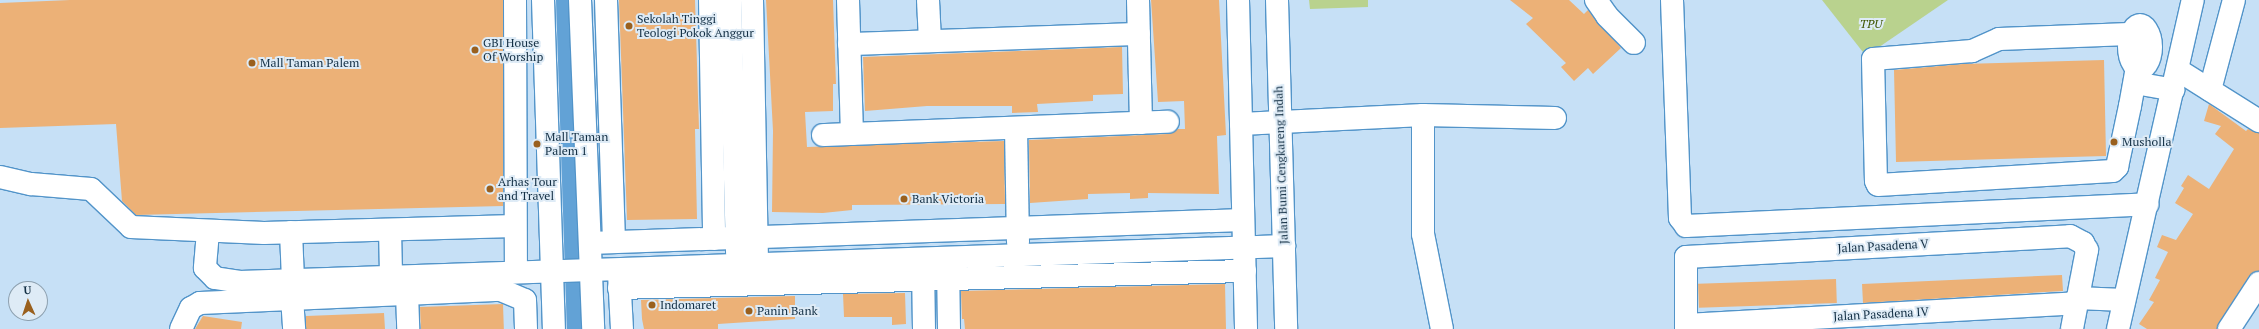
<!DOCTYPE html>
<style>
body{margin:0}
#map{position:relative;width:2259px;height:329px;overflow:hidden;background:#c6e0f6;font-family:"PT Serif",serif}
div>[style]{position:absolute}
[style*='--x']{left:calc(var(--x)*1px);top:calc(var(--y)*1px);width:calc(var(--w)*1px);rotate:calc(var(--a)*1deg)}
.green>*{inset:0;background:#b9d28e}
.canal>*{height:16px;margin:-8px;padding:0 8px;transform-origin:8px;border-radius:8px;background:#62a2d6}
.building>*{inset:0;background:#ecb177;transform-origin:0 0}
.roads{filter:drop-shadow(1px 0 #5294c9) drop-shadow(-1px 0 #5294c9) drop-shadow(0 1px #5294c9) drop-shadow(0 -1px #5294c9)}
.minor>*{height:22px;margin:-11px;padding:0 11px;transform-origin:11px;border-radius:11px;background:#fff}
.minor>.ring{margin:-11px;padding:0;box-sizing:content-box;background:none;border:22px solid #fff;border-radius:50%}
.dots>*{width:11px;height:11px;translate:-50% -50%;box-sizing:border-box;border:2px solid #deebf6;border-radius:50%}
span{translate:-50% -50%;white-space:nowrap;text-align:center;line-height:1.15;-webkit-text-stroke:4px #deebf6;paint-order:stroke}
.poi-label{font-size:12px;color:#132f44}
.left{translate:0 -50%;text-align:left}
.park-label{font-size:12px;color:#405600;font-style:italic}
.street-label{font-size:12px;color:#132f44}
.north{position:absolute;left:8px;top:281px;width:40px;height:40px;box-sizing:border-box;background:#deebf6;border:1px solid #8da0af;border-radius:50%;rotate:357deg;font-size:11px;font-weight:700;line-height:16px;text-align:center;color:#132f44}
.north::after{content:'';display:block;margin:auto;width:14px;height:18px;background:#9a601e;clip-path:polygon(50% 0,100% 100%,50% 72%,0 100%)}
</style>
<div id="map">
<div class="green">
<i style="clip-path:polygon(1309px 0,1368px 0,1368px 7px,1310px 9px)"></i>
<i style="clip-path:polygon(1822px 0,1948px 0,1866px 56px)"></i>
</div>
<div class="canal">
<i style="--x:564;--y:0;--w:329;--a:88.1"></i>
</div>
<div class="building">
<i style="clip-path:polygon(70px 0,503px 0,503px 206px,136px 215px,122px 201px,116px 124px,0 128px,0 3px)"></i>
<i style="clip-path:polygon(619px 0,695px 0,699px 129px,695px 129px,697px 219px,627px 220px)"></i>
<i style="clip-path:polygon(766px 0,833px 0,836px 84px,833px 84px,833px 111px,805px 112px,807px 147px,1004px 141px,1005px 204px,852px 205px,852px 210px,823px 213px,772px 212px,773px 131px)"></i>
<i style="clip-path:polygon(1151px 0,1219px 0,1226px 135px,1217px 136px,1219px 194px,1148px 193px,1148px 198px,1130px 199px,1130px 193px,1088px 194px,1088px 199px,1030px 203px,1029px 140px,1168px 134px,1178px 129px,1185px 129px,1184px 101px,1158px 102px)"></i>
<i style="clip-path:polygon(1510px 0,1569px 0,1584px 14px,1588px 10px,1621px 48px,1593px 74px,1588px 68px,1574px 81px,1561px 67px,1566px 63px,1526px 24px,1533px 18px)"></i>
<i style="clip-path:polygon(1122px 47px,1123px 94px,1093px 95px,1093px 101px,1037px 104px,1038px 112px,1012px 113px,1012px 106px,927px 106px,865px 111px,863px 57px)"></i>
<i style="clip-path:polygon(2104px 60px,2106px 156px,1896px 162px,1894px 70px,1963px 64px)"></i>
<i style="clip-path:polygon(2209px 104px,2246px 131px,2248px 129px,2259px 133px,2259px 271px,2249px 276px,2217px 329px,2147px 329px,2139px 324px,2154px 302px,2149px 300px,2160px 280px,2155px 278px,2168px 252px,2157px 247px,2162px 235px,2176px 240px,2193px 214px,2175px 203px,2184px 188px,2181px 186px,2188px 175px,2209px 189px,2234px 149px,2215px 134px,2221px 126px,2204px 121px)"></i>
<i style="clip-path:polygon(2062px 275px,2063px 291px,1863px 303px,1862px 284px)"></i>
<i style="left:1836px;top:279px;width:24px;height:138px;rotate:88deg"></i>
<i style="clip-path:polygon(1225px 284px,1226px 329px,965px 329px,964px 319px,962px 319px,961px 291px)"></i>
<i style="clip-path:polygon(905px 293px,906px 324px,892px 325px,892px 317px,844px 317px,843px 294px)"></i>
<i style="clip-path:polygon(795px 296px,795px 319px,718px 324px,718px 329px,644px 329px,642px 319px,641px 300px)"></i>
<i style="left:503px;top:304px;width:25px;height:83px;rotate:88deg"></i>
<i style="clip-path:polygon(384px 313px,385px 329px,306px 329px,306px 316px)"></i>
<i style="clip-path:polygon(203px 316px,242px 322px,241px 329px,195px 329px)"></i>
</div>
<div class="roads">
<div class="minor">
<i style="--x:515;--y:0;--w:270;--a:89.8"></i>
<i style="--x:543;--y:0;--w:329;--a:88.1"></i>
<i style="--x:580;--y:0;--w:329;--a:87.7"></i>
<i style="--x:606;--y:0;--w:242;--a:88.1"></i>
<i style="--x:710;--y:0;--w:239;--a:89"></i>
<i style="--x:730;--y:0;--w:253;--a:88.4"></i>
<i style="--x:752;--y:0;--w:253;--a:88.9"></i>
<i style="--x:848;--y:0;--w:134;--a:88.3"></i>
<i style="--x:928;--y:0;--w:41;--a:87.2"></i>
<i style="--x:1138;--y:0;--w:123;--a:88.6"></i>
<i style="--x:1238;--y:0;--w:329;--a:88.6"></i>
<i style="--x:1277;--y:0;--w:329;--a:88.4"></i>
<i style="--x:1596;--y:0;--w:19;--a:55"></i>
<i style="--x:1607;--y:16;--w:38;--a:45"></i>
<i style="--x:1672;--y:0;--w:218;--a:87.9"></i>
<i style="--x:1680;--y:218;--w:10;--a:53"></i>
<i style="--x:1686;--y:226;--w:462;--a:-2.7"></i>
<i class="ring" style="left:2129px;top:25px;width:-2px;height:-2px"></i>
<i style="--x:2129;--y:34;--w:130;--a:177.8"></i>
<i style="--x:1999;--y:39;--w:30;--a:156"></i>
<i style="--x:1972;--y:51;--w:99;--a:175.4"></i>
<i style="--x:1873;--y:59;--w:122;--a:88.6"></i>
<i style="--x:1876;--y:181;--w:4;--a:63"></i>
<i style="--x:1878;--y:185;--w:235;--a:-3.4"></i>
<i style="--x:2113;--y:171;--w:6;--a:-45"></i>
<i style="--x:2117;--y:167;--w:62;--a:-78"></i>
<i style="--x:2130;--y:106;--w:62;--a:-79.8"></i>
<i style="--x:849;--y:44;--w:290;--a:-2"></i>
<i style="--x:2178;--y:70;--w:96;--a:32.2"></i>
<i style="--x:2135;--y:83;--w:39;--a:10"></i>
<i style="--x:2210;--y:90;--w:93;--a:-75.1"></i>
<i style="--x:1423;--y:115;--w:119;--a:90"></i>
<i style="--x:1423;--y:234;--w:97;--a:78.7"></i>
<i style="--x:1241;--y:124;--w:182;--a:-2.8"></i>
<i style="--x:1423;--y:115;--w:132;--a:1.3"></i>
<i style="--x:1016;--y:128;--w:114;--a:89"></i>
<i style="--x:823;--y:135;--w:345;--a:-2.2"></i>
<i style="--x:0;--y:177;--w:32;--a:13"></i>
<i style="--x:31;--y:184;--w:60;--a:4.8"></i>
<i style="--x:91;--y:189;--w:55;--a:43.5"></i>
<i style="--x:131;--y:227;--w:133;--a:2.6"></i>
<i style="--x:264;--y:233;--w:251;--a:-1.6"></i>
<i style="--x:390;--y:230;--w:45;--a:88.7"></i>
<i style="--x:208;--y:232;--w:36;--a:95"></i>
<i style="--x:205;--y:268;--w:14;--a:45"></i>
<i style="--x:215;--y:278;--w:25;--a:9"></i>
<i style="--x:240;--y:282;--w:1045;--a:-1.97"></i>
<i style="--x:291;--y:232;--w:48;--a:87.6"></i>
<i style="--x:590;--y:243;--w:653;--a:-2.02"></i>
<i style="--x:948;--y:265;--w:64;--a:89.1"></i>
<i style="--x:923;--y:266;--w:63;--a:89.1"></i>
<i style="--x:619;--y:274;--w:55;--a:86.9"></i>
<i style="--x:619;--y:288;--w:626;--a:-1.56"></i>
<i style="--x:407;--y:293;--w:36;--a:88"></i>
<i style="--x:292;--y:298;--w:31;--a:86"></i>
<i style="--x:2077;--y:298;--w:47;--a:2.4"></i>
<i style="--x:1686;--y:325;--w:391;--a:-3.2"></i>
<i style="--x:181;--y:329;--w:23;--a:-65"></i>
<i style="--x:191;--y:308;--w:10;--a:-29"></i>
<i style="--x:200;--y:303;--w:301;--a:-2.5"></i>
<i style="--x:501;--y:290;--w:26;--a:23"></i>
<i style="--x:525;--y:300;--w:29;--a:88"></i>
<i style="--x:1686;--y:329;--w:72;--a:-90"></i>
<i style="--x:1686;--y:257;--w:385;--a:-3.1"></i>
<i style="--x:2070;--y:236;--w:15;--a:28"></i>
<i style="--x:2083;--y:243;--w:8;--a:60"></i>
<i style="--x:2087;--y:250;--w:80;--a:100.8"></i>
<i style="--x:2118;--y:329;--w:337;--a:-77.2"></i>
<i style="--x:2229;--y:329;--w:55;--a:-56.9"></i>
</div>
</div>
<div class="dots">
<i style="left:629px;top:26px;background:#9a601e"></i>
<i style="left:475px;top:50px;background:#9a601e"></i>
<i style="left:252px;top:63px;background:#9a601e"></i>
<i style="left:2114px;top:142px;background:#9a601e"></i>
<i style="left:537px;top:144px;background:#9a601e"></i>
<i style="left:490px;top:189px;background:#9a601e"></i>
<i style="left:904px;top:199px;background:#9a601e"></i>
<i style="left:652px;top:305px;background:#9a601e"></i>
<i style="left:749px;top:311px;background:#9a601e"></i>
</div>
<div class="poi-label">
<span class="left" style="left:637px;top:26px">Sekolah Tinggi<br>Teologi Pokok Anggur</span>
<span class="left" style="left:483px;top:50px">GBI House<br>Of Worship</span>
<span class="left" style="left:260px;top:63px">Mall Taman Palem</span>
<span class="left" style="left:545px;top:144px">Mall Taman<br>Palem 1</span>
<span class="left" style="left:2122px;top:142px">Musholla</span>
<span class="left" style="left:498px;top:189px">Arhas Tour<br>and Travel</span>
<span class="left" style="left:912px;top:199px">Bank Victoria</span>
<span class="left" style="left:660px;top:305px">Indomaret</span>
<span class="left" style="left:757px;top:311px">Panin Bank</span>
</div>
<div class="park-label">
<span style="left:1871px;top:24px">TPU</span>
</div>
<div class="street-label">
<span style="left:1281px;top:165px;rotate:-92deg">Jalan Bumi Cengkareng Indah</span>
<span style="left:1883px;top:246px;rotate:-3deg">Jalan Pasadena V</span>
<span style="left:1881px;top:314px;rotate:-3deg">Jalan Pasadena IV</span>
</div>
<div class="north">U</div>
</div>
